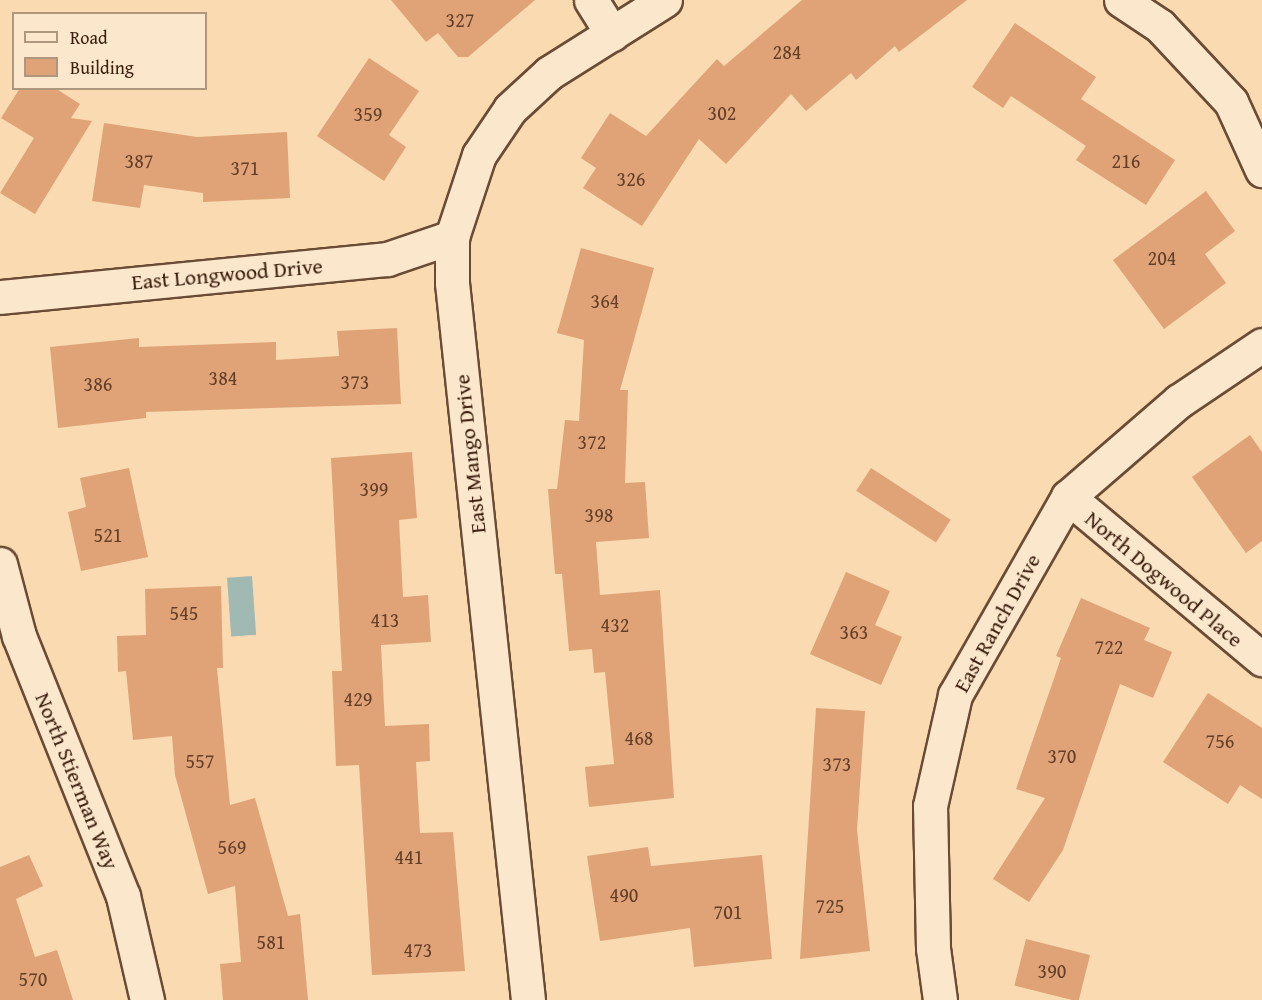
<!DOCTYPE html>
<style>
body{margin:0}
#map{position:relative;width:1262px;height:1000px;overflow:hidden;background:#f9dab1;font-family:"Gentium Book Plus",serif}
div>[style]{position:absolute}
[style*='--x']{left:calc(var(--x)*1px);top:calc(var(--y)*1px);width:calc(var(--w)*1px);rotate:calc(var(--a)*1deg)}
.water>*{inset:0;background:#a0b9b3;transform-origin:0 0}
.building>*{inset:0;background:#e0a378;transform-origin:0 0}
.roads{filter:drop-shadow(2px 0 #6a4c35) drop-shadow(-2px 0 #6a4c35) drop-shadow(0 2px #6a4c35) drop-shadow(0 -2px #6a4c35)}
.street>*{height:33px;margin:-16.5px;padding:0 16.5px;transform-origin:16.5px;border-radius:16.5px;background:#fbe7cc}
.secondary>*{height:33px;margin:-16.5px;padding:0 16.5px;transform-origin:16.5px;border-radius:16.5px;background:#fbe7cc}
span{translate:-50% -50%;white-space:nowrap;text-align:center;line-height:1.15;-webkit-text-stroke:5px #fbe7cc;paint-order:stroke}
.number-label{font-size:20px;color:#643e27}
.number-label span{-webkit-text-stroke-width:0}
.street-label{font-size:22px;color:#3a1d0c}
.legend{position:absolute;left:12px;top:12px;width:195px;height:78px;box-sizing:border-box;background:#fbe7cc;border:2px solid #ae967f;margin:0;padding:8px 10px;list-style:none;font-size:18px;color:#3a1d0c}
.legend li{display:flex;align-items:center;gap:12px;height:30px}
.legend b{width:30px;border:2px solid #ae967f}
</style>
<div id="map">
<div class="water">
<i style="left:252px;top:576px;width:59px;height:25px;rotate:86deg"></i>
</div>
<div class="building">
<i style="clip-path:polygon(391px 0,535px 0,468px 57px,458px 57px,438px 33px,426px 42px)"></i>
<i style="clip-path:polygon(802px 0,967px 0,899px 52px,895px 46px,856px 80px,851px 73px,806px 111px,791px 94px,726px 164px,699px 139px,642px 226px,583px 188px,596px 168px,581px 158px,610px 113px,646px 136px,717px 59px,724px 66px)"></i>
<i style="clip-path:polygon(1015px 23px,1096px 77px,1081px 99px,1175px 160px,1146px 205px,1076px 160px,1086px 146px,1011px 96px,1003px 108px,972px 87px)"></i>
<i style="clip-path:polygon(369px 58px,419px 91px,389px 135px,406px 147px,384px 181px,317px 136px)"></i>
<i style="clip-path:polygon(20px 88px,55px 88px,80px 104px,71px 118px,92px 121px,35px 214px,0 193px,34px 138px,1px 118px)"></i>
<i style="clip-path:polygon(104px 123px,197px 137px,287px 132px,290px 198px,203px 202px,203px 193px,144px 185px,140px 208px,92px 201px)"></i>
<i style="clip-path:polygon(1206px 191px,1235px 231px,1205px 254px,1226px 283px,1164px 329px,1113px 260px)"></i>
<i style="clip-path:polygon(581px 248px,654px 268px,620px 390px,628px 390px,625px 483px,645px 482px,649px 538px,596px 542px,600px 595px,660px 590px,674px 798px,589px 807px,585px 767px,614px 764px,605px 672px,594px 673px,592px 649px,569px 651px,562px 574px,555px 574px,548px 489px,557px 489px,565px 420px,579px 421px,584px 340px,557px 333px)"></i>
<i style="clip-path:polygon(397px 328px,401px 404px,146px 412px,146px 418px,58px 428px,50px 347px,139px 338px,139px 347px,276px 342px,276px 360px,339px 356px,337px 331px)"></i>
<i style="clip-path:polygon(1250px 435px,1262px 452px,1262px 541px,1246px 553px,1192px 477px)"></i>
<i style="clip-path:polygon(412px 452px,417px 518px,399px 520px,403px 597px,428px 595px,431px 642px,381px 645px,385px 726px,429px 724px,430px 761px,416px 762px,420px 833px,453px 832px,465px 971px,372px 975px,359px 765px,336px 766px,332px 671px,342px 671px,331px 458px)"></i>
<i style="clip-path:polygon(129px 468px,148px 557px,81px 571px,68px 512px,86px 507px,80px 478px)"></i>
<i style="left:871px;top:468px;width:95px;height:27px;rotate:33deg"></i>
<i style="clip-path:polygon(846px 572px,890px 591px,875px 625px,902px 637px,881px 685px,810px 654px)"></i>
<i style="clip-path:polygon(221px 586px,223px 668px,217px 668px,230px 805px,255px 798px,288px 916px,300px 914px,308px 1000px,223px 1000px,220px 964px,241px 962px,235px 886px,208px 894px,175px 775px,172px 736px,133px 740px,126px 671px,118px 672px,117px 636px,146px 635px,145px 589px)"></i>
<i style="clip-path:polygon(1081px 598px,1150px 628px,1144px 640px,1172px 652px,1153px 698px,1120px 684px,1063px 850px,1029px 902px,993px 879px,1045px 798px,1016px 789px,1061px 658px,1056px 656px)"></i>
<i style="clip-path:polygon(1208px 693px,1262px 728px,1262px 799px,1240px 785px,1228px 804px,1163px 762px)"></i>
<i style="clip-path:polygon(816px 708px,865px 711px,857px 830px,870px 951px,800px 959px)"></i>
<i style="clip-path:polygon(648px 847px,651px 866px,762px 855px,772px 959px,694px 967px,690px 928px,600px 941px,587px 856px)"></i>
<i style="clip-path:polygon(29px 855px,43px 886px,16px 899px,35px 957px,57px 950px,73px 1000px,0 1000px,0 867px)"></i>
<i style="left:1026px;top:939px;width:66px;height:48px;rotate:14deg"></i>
</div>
<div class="roads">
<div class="street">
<i style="--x:591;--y:0;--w:40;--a:58"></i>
<i style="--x:1121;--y:0;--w:47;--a:33.7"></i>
<i style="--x:1160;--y:26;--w:104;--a:46.9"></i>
<i style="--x:1231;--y:102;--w:75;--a:65.5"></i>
<i style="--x:0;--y:297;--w:389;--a:-5.6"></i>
<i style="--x:387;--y:259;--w:69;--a:-18.7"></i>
<i style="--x:1068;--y:497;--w:253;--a:39.9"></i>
<i style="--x:528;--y:1000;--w:721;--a:-96.05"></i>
<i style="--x:452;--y:283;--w:46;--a:-90"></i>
<i style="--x:452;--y:237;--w:86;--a:-71.8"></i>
<i style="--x:479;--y:155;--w:55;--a:-56"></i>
<i style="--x:510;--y:109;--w:53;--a:-42.7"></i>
<i style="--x:549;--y:73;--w:137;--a:-32.2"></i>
</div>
<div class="secondary">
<i style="--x:0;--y:564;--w:74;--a:75.2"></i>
<i style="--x:19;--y:636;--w:280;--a:68.2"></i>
<i style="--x:123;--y:896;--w:107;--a:77"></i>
<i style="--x:940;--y:1000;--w:52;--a:-97.7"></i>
<i style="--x:933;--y:948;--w:142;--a:-91.2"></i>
<i style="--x:930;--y:806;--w:114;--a:-77.3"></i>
<i style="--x:955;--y:695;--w:228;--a:-60.3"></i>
<i style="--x:1068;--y:497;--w:147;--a:-40.9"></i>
<i style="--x:1179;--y:401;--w:100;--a:-34"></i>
</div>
</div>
<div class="number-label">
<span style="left:460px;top:19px">327</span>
<span style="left:787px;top:51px">284</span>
<span style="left:722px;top:112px">302</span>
<span style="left:368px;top:113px">359</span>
<span style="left:139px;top:160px">387</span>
<span style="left:1126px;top:160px">216</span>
<span style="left:245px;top:167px">371</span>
<span style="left:631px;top:178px">326</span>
<span style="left:1162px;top:257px">204</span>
<span style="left:605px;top:300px">364</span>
<span style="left:223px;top:377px">384</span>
<span style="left:355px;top:381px">373</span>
<span style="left:98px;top:383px">386</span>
<span style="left:592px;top:441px">372</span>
<span style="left:374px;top:488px">399</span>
<span style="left:599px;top:514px">398</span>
<span style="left:108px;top:534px">521</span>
<span style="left:184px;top:612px">545</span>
<span style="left:385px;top:619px">413</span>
<span style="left:615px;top:624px">432</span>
<span style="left:854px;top:631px">363</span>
<span style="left:1109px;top:646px">722</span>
<span style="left:358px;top:698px">429</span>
<span style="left:639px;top:737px">468</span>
<span style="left:1220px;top:740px">756</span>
<span style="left:1062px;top:755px">370</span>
<span style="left:200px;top:760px">557</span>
<span style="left:837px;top:763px">373</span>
<span style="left:232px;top:846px">569</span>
<span style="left:409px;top:856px">441</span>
<span style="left:624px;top:894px">490</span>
<span style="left:830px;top:905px">725</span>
<span style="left:728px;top:911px">701</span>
<span style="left:271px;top:941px">581</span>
<span style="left:418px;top:949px">473</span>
<span style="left:1052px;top:970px">390</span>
<span style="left:33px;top:978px">570</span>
</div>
<div class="street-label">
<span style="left:227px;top:274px;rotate:-5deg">East Longwood Drive</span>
<span style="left:470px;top:454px;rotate:-96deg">East Mango Drive</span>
<span style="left:1164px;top:579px;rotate:40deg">North Dogwood Place</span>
<span style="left:997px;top:623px;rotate:-61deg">East Ranch Drive</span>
<span style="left:77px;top:781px;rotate:68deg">North Stierman Way</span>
</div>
<ul class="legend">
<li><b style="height:8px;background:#fbe7cc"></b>Road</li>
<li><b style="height:16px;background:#e0a378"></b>Building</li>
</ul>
</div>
